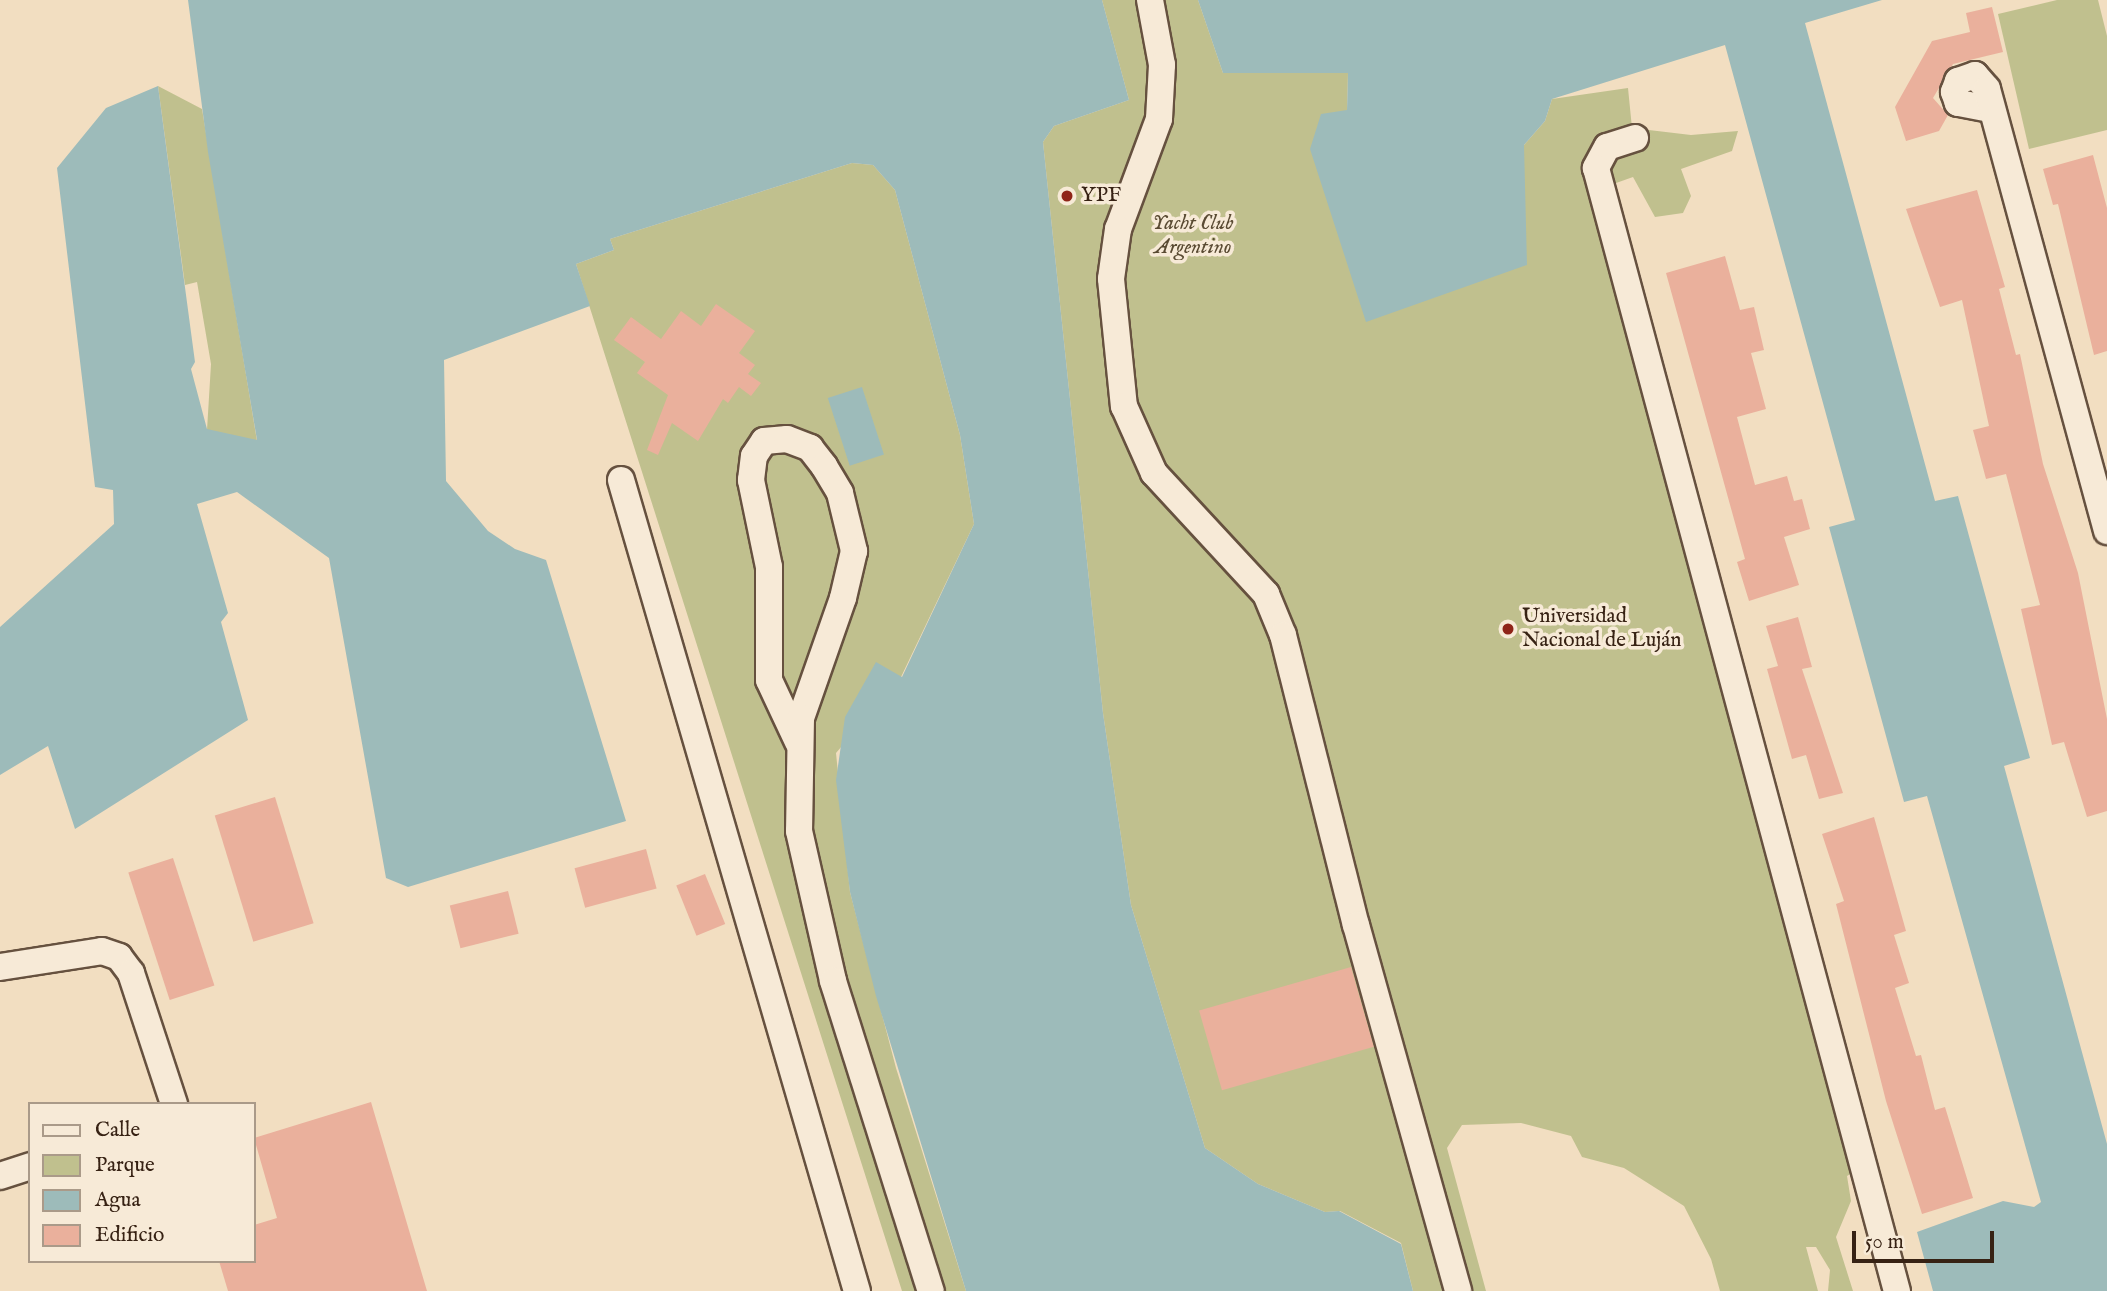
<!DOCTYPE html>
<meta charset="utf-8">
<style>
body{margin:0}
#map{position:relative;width:2107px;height:1291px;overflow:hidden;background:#f2dec1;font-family:"IM FELL English",serif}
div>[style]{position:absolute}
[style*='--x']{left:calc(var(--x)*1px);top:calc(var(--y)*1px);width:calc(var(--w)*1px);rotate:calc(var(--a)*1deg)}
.green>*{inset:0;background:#c0c08e}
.water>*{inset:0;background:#9dbbba;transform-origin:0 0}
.building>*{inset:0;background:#eab09c;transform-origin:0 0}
.roads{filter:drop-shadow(2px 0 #66513f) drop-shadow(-2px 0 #66513f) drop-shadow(0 2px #66513f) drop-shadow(0 -2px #66513f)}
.minor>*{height:26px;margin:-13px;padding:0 13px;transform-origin:13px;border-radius:13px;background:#f7ead7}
.dots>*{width:19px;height:19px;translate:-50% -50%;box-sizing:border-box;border:4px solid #f7ead7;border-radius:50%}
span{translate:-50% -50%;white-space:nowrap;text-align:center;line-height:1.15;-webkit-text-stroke:7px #f7ead7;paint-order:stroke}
.poi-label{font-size:21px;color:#372214}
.left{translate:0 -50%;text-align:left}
.park-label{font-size:21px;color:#594a32;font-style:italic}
.legend{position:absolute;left:28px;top:1102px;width:228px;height:161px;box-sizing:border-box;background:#f7ead7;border:2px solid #aa9a89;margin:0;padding:9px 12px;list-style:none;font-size:21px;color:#372214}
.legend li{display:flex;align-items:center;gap:14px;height:35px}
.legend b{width:35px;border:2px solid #aa9a89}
.scale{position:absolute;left:1852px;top:1231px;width:142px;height:32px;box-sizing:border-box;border:4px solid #372214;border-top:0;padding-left:9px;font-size:21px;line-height:24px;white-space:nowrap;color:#372214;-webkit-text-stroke:5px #f7ead7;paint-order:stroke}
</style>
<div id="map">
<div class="green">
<i style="clip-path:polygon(1102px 0,1198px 0,1223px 73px,1348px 73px,1347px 111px,1523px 157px,1524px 145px,1545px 121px,1552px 99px,1628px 88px,1632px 128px,1691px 135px,1738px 131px,1732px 151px,1681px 169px,1691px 196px,1683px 213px,1655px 217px,1633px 177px,1588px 193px,1852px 1173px,1847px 1176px,1851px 1201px,1836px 1237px,1853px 1291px,1828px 1291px,1830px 1270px,1816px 1247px,1806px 1247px,1818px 1291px,1720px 1291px,1711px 1259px,1684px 1206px,1624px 1168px,1582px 1157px,1571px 1136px,1521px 1123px,1462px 1125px,1447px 1148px,1486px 1291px,1413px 1291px,1401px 1243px,1340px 1211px,1325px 1212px,1258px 1184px,1205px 1148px,1131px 905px,1103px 713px,1043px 142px,1054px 126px,1129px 100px)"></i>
<i style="clip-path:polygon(2057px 0,2098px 0,2107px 36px,2107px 130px,2029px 149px,1998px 14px)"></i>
<i style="clip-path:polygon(158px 86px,202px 109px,257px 441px,207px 430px,211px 364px,197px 282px,185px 285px)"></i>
<i style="clip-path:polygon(852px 163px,873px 165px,895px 190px,960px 435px,974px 524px,901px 677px,836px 753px,850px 892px,896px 1068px,966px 1291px,902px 1291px,576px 264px,614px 250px,610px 239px)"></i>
</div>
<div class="water">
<i style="clip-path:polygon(188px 0,1102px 0,1129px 100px,1054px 126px,1043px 142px,1103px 713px,1131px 905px,1205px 1148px,1258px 1184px,1325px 1212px,1339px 1211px,1401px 1244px,1413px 1291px,966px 1291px,876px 996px,850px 892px,836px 780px,845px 717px,876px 662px,902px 677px,974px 524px,960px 435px,895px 190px,873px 165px,852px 163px,610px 239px,614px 250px,576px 264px,590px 306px,444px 360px,446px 481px,488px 531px,515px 549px,546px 560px,626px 821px,408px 887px,386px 878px,329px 558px,237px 492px,197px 504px,228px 613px,221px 622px,248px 720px,75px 829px,48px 746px,0 775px,0 627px,114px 524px,113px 490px,95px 487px,57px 168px,106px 108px,158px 86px,195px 362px,191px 369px,207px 429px,257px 440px,208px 152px)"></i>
<i style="clip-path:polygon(1198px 0,1882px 0,1805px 23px,1935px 501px,1958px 496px,2030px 758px,2004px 766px,2107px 1144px,2107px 1291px,1933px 1291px,1917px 1232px,2003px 1201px,2034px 1207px,2041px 1202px,1927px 796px,1904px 802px,1829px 527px,1855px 520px,1725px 45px,1552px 99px,1545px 121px,1524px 145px,1527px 265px,1366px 322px,1310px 149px,1321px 114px,1347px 110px,1348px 73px,1223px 73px)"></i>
<i style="left:862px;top:387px;width:71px;height:36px;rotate:72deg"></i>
</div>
<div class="building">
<i style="clip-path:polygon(1992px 7px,2003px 52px,1953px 64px,1933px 98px,1948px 115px,1939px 131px,1906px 141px,1895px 107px,1932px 41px,1970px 32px,1966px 13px)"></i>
<i style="clip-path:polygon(2093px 155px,2107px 208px,2107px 351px,2094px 355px,2058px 204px,2053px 205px,2043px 169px)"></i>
<i style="clip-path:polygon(1977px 190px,2005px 287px,1999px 289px,2016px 355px,2020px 354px,2043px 464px,2078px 573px,2107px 719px,2107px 811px,2087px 817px,2064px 742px,2052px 745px,2021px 609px,2040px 605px,2006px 474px,1986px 479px,1973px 430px,1989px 426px,1962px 300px,1940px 307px,1906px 209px)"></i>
<i style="clip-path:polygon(1725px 256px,1740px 310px,1754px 307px,1764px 350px,1751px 353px,1766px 409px,1737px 417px,1755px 485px,1787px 476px,1794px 501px,1802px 499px,1810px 529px,1784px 537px,1799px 585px,1749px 601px,1737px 562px,1745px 559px,1666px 273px)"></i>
<i style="clip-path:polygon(716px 304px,755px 331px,739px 353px,755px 365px,748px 374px,761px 383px,751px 396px,739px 387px,728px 403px,723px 399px,698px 441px,672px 423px,658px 455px,647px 450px,668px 395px,637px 373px,645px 362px,614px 340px,631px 317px,661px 339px,681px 311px,701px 326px)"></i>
<i style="clip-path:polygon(1798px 617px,1812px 667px,1802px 669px,1843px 793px,1819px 799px,1806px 755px,1792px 759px,1767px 669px,1778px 666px,1766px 626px)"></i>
<i style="left:275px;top:797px;width:132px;height:63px;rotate:73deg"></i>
<i style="clip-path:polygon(1874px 817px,1906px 931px,1894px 935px,1909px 983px,1895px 988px,1916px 1056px,1921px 1055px,1935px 1110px,1945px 1107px,1973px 1198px,1922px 1214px,1886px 1101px,1836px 904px,1844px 901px,1822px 834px)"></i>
<i style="left:646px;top:849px;width:41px;height:74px;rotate:75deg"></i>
<i style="left:173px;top:858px;width:134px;height:47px;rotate:72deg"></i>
<i style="left:705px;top:874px;width:54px;height:31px;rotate:68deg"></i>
<i style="left:508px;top:891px;width:44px;height:60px;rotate:76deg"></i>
<i style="left:1351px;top:967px;width:83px;height:158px;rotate:74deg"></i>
<i style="clip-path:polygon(371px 1102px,427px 1291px,228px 1291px,219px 1261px,254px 1261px,254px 1225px,277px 1218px,254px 1138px)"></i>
</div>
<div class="roads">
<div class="minor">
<i style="--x:1150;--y:0;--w:66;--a:79.5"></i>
<i style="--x:1162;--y:65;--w:54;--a:93.2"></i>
<i style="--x:1159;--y:119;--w:117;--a:110.4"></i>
<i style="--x:1118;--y:229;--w:50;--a:98"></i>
<i style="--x:1111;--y:279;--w:128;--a:84.2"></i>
<i style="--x:1124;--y:406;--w:73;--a:65.9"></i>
<i style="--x:1154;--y:473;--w:165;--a:47.2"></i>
<i style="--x:1266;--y:594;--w:44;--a:67.5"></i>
<i style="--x:1283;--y:635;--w:299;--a:75.9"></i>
<i style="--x:1356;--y:925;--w:380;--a:74.4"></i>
<i style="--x:1990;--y:109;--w:33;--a:-169"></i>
<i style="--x:1958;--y:103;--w:12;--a:-110"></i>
<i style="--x:1954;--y:92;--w:12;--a:-70"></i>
<i style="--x:1958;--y:81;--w:18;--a:-19"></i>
<i style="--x:1975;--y:75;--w:18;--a:49"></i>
<i style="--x:1987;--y:89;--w:458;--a:74.8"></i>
<i style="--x:1635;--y:138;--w:29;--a:162"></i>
<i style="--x:1607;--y:147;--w:24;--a:118"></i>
<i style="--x:1596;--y:168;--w:1163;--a:75"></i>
<i style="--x:621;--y:480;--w:845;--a:73.78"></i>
<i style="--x:798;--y:742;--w:68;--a:-115.1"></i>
<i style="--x:769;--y:680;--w:113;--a:-90"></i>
<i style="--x:769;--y:567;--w:89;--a:-101.7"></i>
<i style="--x:751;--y:480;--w:24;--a:-83"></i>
<i style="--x:754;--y:456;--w:18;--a:-56"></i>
<i style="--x:764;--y:441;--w:23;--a:-5"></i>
<i style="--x:787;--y:439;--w:25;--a:21"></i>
<i style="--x:810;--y:448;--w:23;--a:52"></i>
<i style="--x:824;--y:466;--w:31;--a:59"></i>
<i style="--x:840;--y:493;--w:60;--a:76.4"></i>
<i style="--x:854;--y:551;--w:48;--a:103.2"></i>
<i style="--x:843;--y:598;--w:127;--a:109.3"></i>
<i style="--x:801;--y:718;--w:113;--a:91"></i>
<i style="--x:799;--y:831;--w:154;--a:77.2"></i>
<i style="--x:833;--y:981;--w:325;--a:72.5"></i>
<i style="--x:0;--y:967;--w:103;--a:-8.9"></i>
<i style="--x:102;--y:951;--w:18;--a:19"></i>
<i style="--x:119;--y:957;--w:20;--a:53"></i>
<i style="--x:131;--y:973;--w:138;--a:71.8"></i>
<i style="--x:0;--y:1176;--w:32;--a:-18"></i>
</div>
</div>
<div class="dots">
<i style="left:1067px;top:196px;background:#8f2418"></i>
<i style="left:1508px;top:629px;background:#8f2418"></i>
</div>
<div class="poi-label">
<span class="left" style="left:1081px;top:196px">YPF</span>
<span class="left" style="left:1522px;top:629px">Universidad<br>Nacional de Luján</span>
</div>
<div class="park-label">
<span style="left:1193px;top:236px">Yacht Club<br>Argentino</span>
</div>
<ul class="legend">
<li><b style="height:9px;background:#f7ead7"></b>Calle</li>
<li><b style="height:19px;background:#c0c08e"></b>Parque</li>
<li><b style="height:19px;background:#9dbbba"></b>Agua</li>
<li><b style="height:19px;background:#eab09c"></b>Edificio</li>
</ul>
<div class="scale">50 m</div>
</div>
